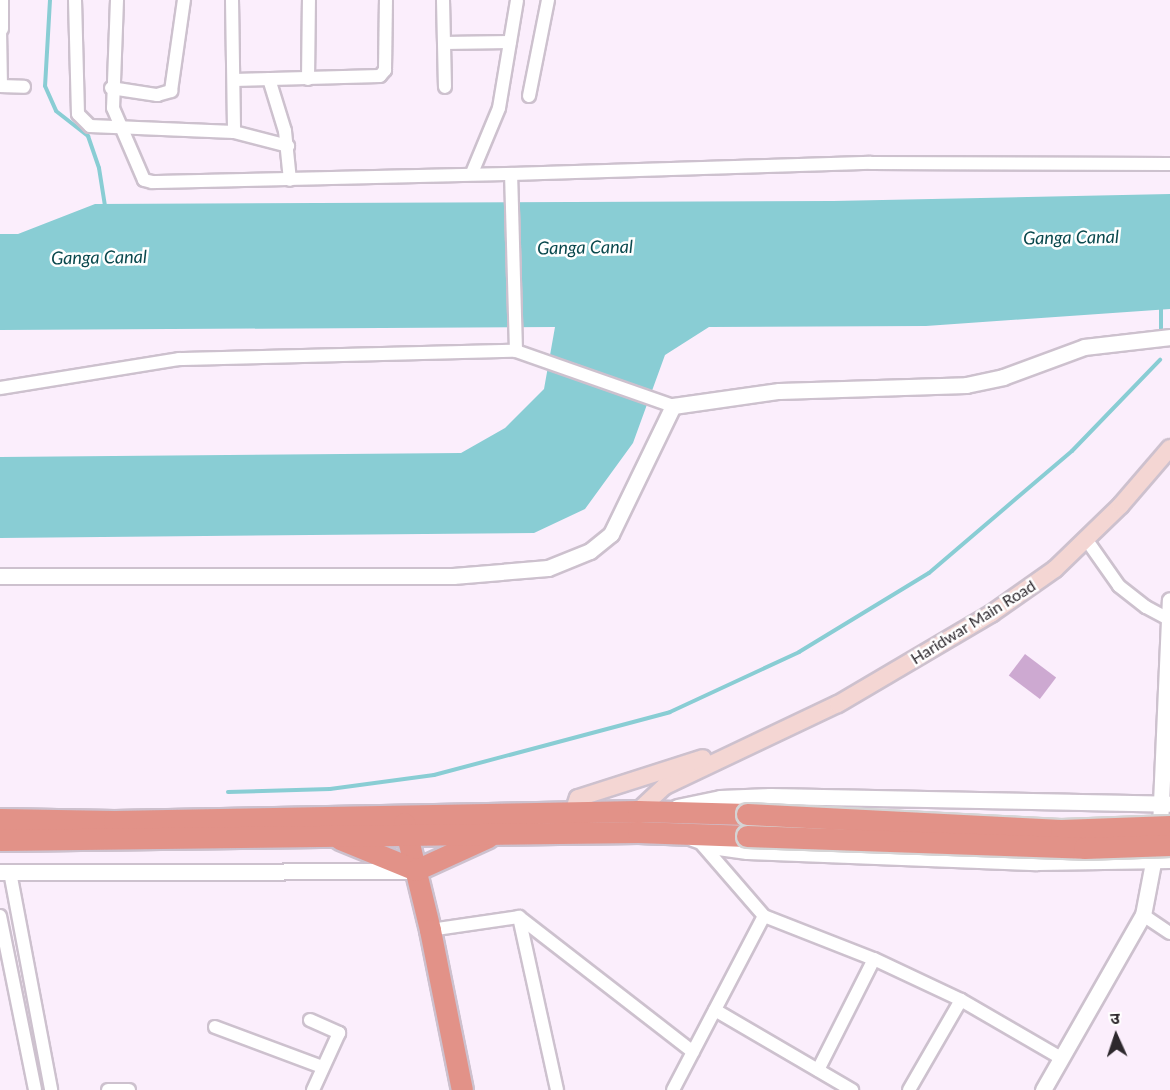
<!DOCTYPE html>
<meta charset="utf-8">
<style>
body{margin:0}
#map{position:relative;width:1170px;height:1090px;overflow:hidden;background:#fbeefc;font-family:Lato,"Noto Sans Devanagari",sans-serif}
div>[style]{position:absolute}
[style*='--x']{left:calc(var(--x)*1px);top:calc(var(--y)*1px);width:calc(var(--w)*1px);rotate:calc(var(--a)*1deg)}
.water>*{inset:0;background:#89cdd4}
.stream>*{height:4px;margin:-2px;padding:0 2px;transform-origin:2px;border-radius:2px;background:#89cdd4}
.building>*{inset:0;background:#cda9d1;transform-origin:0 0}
.roads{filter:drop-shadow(2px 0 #cdc1ce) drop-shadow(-2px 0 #cdc1ce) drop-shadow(0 2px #cdc1ce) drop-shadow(0 -2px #cdc1ce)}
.minor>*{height:12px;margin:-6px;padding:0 6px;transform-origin:6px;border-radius:6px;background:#fff}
.tertiary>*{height:15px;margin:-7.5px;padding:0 7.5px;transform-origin:7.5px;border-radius:7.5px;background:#fff}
.secondary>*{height:16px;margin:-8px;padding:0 8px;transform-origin:8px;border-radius:8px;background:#f4d6d3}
.trunk>*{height:21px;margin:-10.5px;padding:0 10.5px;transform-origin:10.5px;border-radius:10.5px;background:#e29288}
.bridges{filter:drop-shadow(2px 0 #d5d4d5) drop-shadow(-2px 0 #d5d4d5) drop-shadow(0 2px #d5d4d5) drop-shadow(0 -2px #d5d4d5)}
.trunk-bridge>*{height:21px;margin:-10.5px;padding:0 10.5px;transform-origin:10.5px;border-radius:10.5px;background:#e29288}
span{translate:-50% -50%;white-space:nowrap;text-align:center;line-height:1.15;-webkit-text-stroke:5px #fff;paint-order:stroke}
.street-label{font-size:16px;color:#2d282d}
.water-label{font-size:18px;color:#0a494e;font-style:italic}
.north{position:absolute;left:1086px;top:1006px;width:60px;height:60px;-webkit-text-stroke:4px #fff;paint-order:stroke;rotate:357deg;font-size:16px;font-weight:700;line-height:24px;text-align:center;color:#2d282d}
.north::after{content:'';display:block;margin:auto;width:21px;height:27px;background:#2d282d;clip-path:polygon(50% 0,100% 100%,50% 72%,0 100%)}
</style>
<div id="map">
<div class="water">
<i style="clip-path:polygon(1170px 194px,1170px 309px,926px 326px,709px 327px,665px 355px,633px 443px,585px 509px,534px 533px,0 538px,0 457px,461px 453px,505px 428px,544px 389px,555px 327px,0 330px,0 234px,18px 234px,95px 204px,833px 201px)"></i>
</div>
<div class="stream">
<i style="--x:50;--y:0;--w:86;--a:93.3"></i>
<i style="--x:45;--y:86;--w:27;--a:66"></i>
<i style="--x:56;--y:111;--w:41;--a:38"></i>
<i style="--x:88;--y:136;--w:34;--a:71"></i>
<i style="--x:99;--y:168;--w:39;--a:81"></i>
<i style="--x:1161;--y:305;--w:26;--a:90"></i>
<i style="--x:228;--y:792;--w:102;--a:-1.7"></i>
<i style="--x:330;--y:789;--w:105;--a:-7.7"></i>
<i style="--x:434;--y:775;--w:244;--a:-14.9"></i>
<i style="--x:670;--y:712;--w:142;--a:-24.9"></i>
<i style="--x:799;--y:652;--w:152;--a:-31.3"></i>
<i style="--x:929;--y:573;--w:188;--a:-40.5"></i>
<i style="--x:1072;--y:451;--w:127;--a:-46"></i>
</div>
<div class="building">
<i style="left:1025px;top:654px;width:39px;height:27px;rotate:37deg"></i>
</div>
<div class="roads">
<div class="minor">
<i style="--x:75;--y:0;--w:114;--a:88.5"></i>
<i style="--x:78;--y:114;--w:17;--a:45"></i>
<i style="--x:90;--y:126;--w:144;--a:2.4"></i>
<i style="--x:234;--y:132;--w:56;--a:14.5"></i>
<i style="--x:117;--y:0;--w:108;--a:92.1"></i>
<i style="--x:113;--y:108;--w:78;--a:66.7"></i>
<i style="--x:144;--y:180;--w:8;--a:14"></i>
<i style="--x:152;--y:182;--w:359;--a:-1.3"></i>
<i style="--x:232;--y:0;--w:132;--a:89.1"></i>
<i style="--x:443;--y:0;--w:87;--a:88.7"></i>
<i style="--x:0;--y:29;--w:57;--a:89"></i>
<i style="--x:2;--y:29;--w:29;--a:-90"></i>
<i style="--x:444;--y:43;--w:66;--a:-0.9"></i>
<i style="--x:269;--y:79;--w:54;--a:72.9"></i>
<i style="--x:285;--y:131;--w:49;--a:84.2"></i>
<i style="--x:308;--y:79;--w:79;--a:-89.3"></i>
<i style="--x:234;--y:80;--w:146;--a:-1.6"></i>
<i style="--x:380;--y:76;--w:8;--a:-50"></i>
<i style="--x:385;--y:70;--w:70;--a:-89.2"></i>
<i style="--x:0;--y:86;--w:24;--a:2"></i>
<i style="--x:111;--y:88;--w:47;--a:8.7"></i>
<i style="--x:157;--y:95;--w:15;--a:-16"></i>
<i style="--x:171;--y:91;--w:92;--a:-81.9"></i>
<i style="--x:529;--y:96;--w:98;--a:-78.8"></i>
<i style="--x:472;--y:173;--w:70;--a:-67.4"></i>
<i style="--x:499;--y:108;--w:109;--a:-80.5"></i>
<i style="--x:0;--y:388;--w:181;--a:-9.2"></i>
<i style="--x:179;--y:359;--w:337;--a:-1.4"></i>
<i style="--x:673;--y:406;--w:166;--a:-160.7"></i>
<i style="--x:516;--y:351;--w:177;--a:-91.6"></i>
<i style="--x:511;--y:174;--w:360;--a:-1.8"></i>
<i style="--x:871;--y:163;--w:299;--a:0.2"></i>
<i style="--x:1086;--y:539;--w:57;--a:54.9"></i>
<i style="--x:1119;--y:586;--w:34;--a:38"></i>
<i style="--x:1146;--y:607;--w:26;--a:28"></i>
<i style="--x:700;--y:842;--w:98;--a:49.1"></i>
<i style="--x:764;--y:916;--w:118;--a:21.4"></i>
<i style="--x:874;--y:959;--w:96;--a:25.2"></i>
<i style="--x:961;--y:1000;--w:116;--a:30.1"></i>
<i style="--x:10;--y:872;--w:222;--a:79.3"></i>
<i style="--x:1143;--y:915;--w:32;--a:34"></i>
<i style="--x:0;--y:916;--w:177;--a:78.6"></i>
<i style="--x:519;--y:917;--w:177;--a:77.6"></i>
<i style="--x:430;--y:930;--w:90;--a:-8.3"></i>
<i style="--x:519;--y:917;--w:220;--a:37.8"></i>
<i style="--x:715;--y:1010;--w:159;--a:30.3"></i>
<i style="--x:310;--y:1020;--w:32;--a:24"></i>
<i style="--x:339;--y:1033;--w:63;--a:114.5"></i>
<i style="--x:215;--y:1027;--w:114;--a:20.5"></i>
<i style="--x:818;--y:1070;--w:124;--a:-63.2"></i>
<i style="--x:108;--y:1090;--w:21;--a:0"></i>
<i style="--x:673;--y:1090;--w:196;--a:-62.4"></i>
<i style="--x:909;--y:1090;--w:104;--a:-60"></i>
</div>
<div class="tertiary">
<i style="--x:0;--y:576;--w:453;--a:0"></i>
<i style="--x:453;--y:576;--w:95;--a:-4.8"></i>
<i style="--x:548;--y:568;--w:45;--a:-22"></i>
<i style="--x:590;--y:551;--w:27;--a:-39"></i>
<i style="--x:611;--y:534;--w:142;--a:-64.2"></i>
<i style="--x:673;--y:406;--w:107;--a:-8.1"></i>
<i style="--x:779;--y:391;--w:187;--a:-1.8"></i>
<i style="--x:966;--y:385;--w:38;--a:-12"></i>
<i style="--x:1003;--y:377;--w:86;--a:-20.3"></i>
<i style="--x:1084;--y:347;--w:87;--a:-6.6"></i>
<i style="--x:677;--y:807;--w:44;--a:-11.8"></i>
<i style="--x:720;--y:798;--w:50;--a:-2.3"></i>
<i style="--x:770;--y:796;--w:400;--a:1.1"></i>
<i style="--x:692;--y:838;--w:28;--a:19"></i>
<i style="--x:718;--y:847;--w:29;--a:8"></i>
<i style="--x:747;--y:851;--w:290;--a:2.2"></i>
<i style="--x:1037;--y:862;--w:133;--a:-0.9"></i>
<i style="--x:0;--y:872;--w:410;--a:-0.1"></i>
<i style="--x:1043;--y:1090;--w:202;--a:-60.3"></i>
<i style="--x:1143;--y:915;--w:91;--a:-79.2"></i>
<i style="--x:1160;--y:826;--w:226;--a:-87.5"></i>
</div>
<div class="secondary">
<i style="--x:638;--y:816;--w:5;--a:-90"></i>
<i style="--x:638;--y:811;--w:37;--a:-43"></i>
<i style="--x:665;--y:786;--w:191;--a:-25.4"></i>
<i style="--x:838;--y:704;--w:178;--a:-30.5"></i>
<i style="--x:991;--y:614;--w:78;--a:-35.1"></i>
<i style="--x:1055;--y:569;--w:92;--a:-44.1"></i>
<i style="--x:1121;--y:505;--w:75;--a:-49.3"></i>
<i style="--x:570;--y:822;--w:25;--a:-72"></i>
<i style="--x:578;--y:798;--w:131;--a:-17.7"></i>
</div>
<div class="trunk">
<i style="--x:0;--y:819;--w:114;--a:1"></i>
<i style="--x:114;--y:821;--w:524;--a:-1.09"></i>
<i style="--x:638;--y:811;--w:109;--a:1.6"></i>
<i style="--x:404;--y:823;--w:110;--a:76.3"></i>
<i style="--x:430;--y:930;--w:163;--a:78.7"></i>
<i style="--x:340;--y:839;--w:82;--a:22.2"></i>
<i style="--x:416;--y:870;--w:79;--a:-24.6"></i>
<i style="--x:0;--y:840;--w:638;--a:-0.72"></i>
<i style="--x:638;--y:832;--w:109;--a:2.1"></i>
</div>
</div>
<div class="bridges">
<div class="trunk-bridge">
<i style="--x:747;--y:814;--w:314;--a:2.9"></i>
<i style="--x:1061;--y:830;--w:109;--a:-2.1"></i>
<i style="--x:747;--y:836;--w:337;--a:2"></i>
<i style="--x:1084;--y:848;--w:86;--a:-2"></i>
</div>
</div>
<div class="street-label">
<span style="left:973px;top:622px;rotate:-32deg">Haridwar Main Road</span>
</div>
<div class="water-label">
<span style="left:1071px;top:237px;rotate:-1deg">Ganga Canal</span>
<span style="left:585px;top:247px;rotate:-1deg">Ganga Canal</span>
<span style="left:99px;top:257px;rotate:-1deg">Ganga Canal</span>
</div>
<div class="north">उ</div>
</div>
